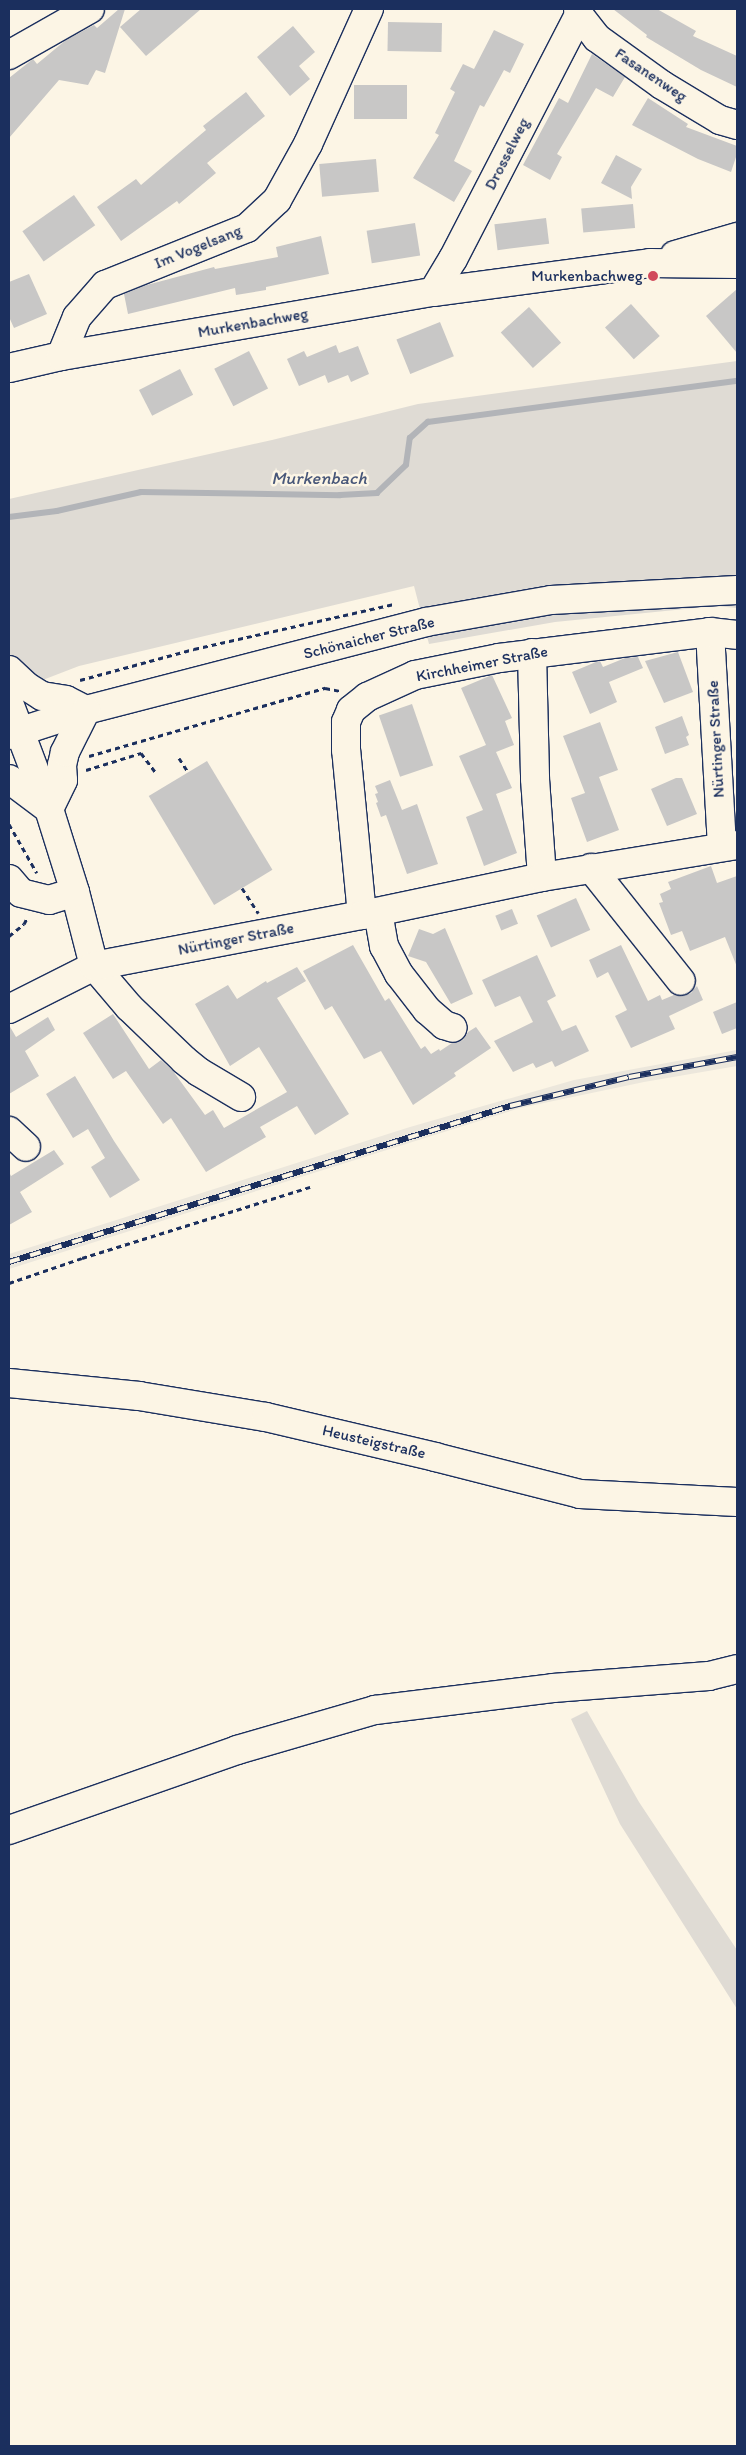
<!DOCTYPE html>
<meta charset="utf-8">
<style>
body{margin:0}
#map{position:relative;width:746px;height:2455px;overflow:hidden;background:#fcf5e5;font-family:Itim,sans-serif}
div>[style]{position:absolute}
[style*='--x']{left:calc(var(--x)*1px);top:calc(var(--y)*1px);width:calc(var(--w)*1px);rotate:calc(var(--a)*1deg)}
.built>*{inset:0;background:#ece7dc}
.green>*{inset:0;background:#dfdbd4}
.stream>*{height:5.5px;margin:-2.75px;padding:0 2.75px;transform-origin:2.75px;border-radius:2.75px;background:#b2b4b8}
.building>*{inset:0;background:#c8c7c6;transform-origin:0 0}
.path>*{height:3px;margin-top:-1.5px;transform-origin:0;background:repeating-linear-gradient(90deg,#1b2f5e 0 5px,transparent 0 9px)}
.roads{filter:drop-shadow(1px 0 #1b2f5e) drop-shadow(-1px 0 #1b2f5e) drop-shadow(0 1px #1b2f5e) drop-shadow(0 -1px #1b2f5e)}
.minor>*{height:28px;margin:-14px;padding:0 14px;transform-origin:14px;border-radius:14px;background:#fcf5e5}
.major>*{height:28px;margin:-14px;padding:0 14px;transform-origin:14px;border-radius:14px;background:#fcf5e5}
.rail>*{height:5.5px;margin-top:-2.75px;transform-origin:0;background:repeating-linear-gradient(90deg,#fcf5e5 0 11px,#1b2f5e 0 22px);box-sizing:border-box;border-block:1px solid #1b2f5e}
.dots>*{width:14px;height:14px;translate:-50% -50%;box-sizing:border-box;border:2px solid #fcf5e5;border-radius:50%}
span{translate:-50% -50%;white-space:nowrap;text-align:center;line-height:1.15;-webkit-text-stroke:5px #fcf5e5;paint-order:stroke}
.street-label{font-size:16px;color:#1b2f5e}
.poi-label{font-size:16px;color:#1b2f5e}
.right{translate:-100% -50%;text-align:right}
.water-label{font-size:18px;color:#485779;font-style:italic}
.frame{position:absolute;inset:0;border:10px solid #1b2f5e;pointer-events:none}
</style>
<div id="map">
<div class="built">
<i style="clip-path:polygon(737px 1050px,737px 1066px,644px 1082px,520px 1108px,9px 1269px,9px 1254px,410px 1127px,574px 1080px)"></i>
</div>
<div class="green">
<i style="clip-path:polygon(737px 361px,737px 608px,715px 606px,555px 622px,429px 644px,414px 586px,79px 666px,9px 693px,9px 499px,272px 440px,418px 404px)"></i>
<i style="clip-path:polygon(587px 1711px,639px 1802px,737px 1950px,737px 2009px,620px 1824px,571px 1719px)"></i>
</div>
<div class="stream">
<i style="--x:9;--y:517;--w:48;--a:-7.1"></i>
<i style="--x:57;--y:511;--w:86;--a:-12.7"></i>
<i style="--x:141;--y:492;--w:199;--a:0.9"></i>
<i style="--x:340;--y:495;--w:37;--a:-3"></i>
<i style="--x:377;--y:493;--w:40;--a:-44"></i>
<i style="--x:406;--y:465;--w:27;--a:-82"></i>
<i style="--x:410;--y:438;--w:24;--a:-42"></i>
<i style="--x:428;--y:422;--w:312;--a:-7.6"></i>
</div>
<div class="building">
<i style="clip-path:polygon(119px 9px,125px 9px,105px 73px,96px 70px,88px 85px,59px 80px,9px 138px,9px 78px,33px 59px,37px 64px,66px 40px,94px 25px,97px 28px)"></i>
<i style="clip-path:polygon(141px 9px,201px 9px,146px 56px,120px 27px)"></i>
<i style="clip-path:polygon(613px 9px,657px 9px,696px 31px,693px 36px,737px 56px,737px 87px,701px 70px,646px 37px,647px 35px)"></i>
<i style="left:388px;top:22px;width:54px;height:29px;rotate:1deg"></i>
<i style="clip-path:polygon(293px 26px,315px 52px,299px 66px,310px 79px,290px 96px,257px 57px)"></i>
<i style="clip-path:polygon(494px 30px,524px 44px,510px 73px,504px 70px,484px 107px,480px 105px,454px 161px,472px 171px,454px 202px,413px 178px,439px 135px,435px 133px,455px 92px,450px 89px,463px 64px,474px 69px)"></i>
<i style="clip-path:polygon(592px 54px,625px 77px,613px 97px,596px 88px,557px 154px,562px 157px,550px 180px,523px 165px,559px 98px,568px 103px)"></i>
<i style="left:354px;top:85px;width:53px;height:34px"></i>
<i style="clip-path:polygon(246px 92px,265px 116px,207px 163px,216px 173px,179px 204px,177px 201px,121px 241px,97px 207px,136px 179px,141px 185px,206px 130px,203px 126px)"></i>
<i style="clip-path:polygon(648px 98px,688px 124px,686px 127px,737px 146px,737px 154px,731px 172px,698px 159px,632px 125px)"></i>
<i style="clip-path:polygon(616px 155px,642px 169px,631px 187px,632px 199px,601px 183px)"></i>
<i style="left:376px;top:159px;width:33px;height:57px;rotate:85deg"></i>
<i style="left:74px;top:195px;width:37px;height:63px;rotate:55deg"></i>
<i style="left:633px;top:204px;width:24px;height:52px;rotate:85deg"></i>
<i style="left:546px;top:218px;width:26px;height:52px;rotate:83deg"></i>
<i style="left:415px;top:223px;width:33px;height:49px;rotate:81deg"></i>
<i style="clip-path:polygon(321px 236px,329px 274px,266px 287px,266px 290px,236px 295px,235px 288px,128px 314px,124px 294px,143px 286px,214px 267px,215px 269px,278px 257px,276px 247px)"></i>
<i style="clip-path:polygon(29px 274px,47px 314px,14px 328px,9px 317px,9px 282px)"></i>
<i style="clip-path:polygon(737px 289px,737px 353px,706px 316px)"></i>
<i style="left:631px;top:304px;width:43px;height:35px;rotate:48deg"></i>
<i style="left:529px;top:307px;width:48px;height:38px;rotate:48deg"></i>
<i style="left:440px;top:322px;width:37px;height:47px;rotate:68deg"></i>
<i style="clip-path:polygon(336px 345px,339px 353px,358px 346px,369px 374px,351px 382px,348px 375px,328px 383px,325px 375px,299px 386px,287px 359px,304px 351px,307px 357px)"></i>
<i style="left:249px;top:351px;width:42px;height:39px;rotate:63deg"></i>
<i style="left:180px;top:369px;width:29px;height:46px;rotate:63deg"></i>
<i style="clip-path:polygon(678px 652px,693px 692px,664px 703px,645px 661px)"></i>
<i style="clip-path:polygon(638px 657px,643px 668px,609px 682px,617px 702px,590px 714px,572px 672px,596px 662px,600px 661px,603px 667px,625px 658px)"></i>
<i style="clip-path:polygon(492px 675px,512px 718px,505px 721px,514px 745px,496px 752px,512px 788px,496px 794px,517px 853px,484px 866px,466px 817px,483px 810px,459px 756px,486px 745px,461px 688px)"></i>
<i style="left:412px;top:704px;width:65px;height:35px;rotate:71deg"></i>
<i style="clip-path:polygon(682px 716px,689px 735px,686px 737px,689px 745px,665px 754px,655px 727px)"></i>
<i style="clip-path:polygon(600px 722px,618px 770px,599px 777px,619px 830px,587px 842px,571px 798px,585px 793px,563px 736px)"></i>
<i style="left:207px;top:761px;width:127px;height:68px;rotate:59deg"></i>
<i style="clip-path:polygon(676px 778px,682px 778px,697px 814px,667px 826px,651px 789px)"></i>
<i style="clip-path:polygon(390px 780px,402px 810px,417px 804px,438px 864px,407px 874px,386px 815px,381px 817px,376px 803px,378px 802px,375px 794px,378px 793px,375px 786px)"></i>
<i style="clip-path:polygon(711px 866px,717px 883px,737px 876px,737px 967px,725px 937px,690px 951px,682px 931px,671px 935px,659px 903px,663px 902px,660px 894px,671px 889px,668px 882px)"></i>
<i style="left:576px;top:898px;width:35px;height:43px;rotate:66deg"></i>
<i style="left:512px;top:909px;width:16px;height:18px;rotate:68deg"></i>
<i style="clip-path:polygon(445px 928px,473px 994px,451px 1004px,426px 962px,408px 956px,419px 929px,433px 934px)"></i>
<i style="clip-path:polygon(353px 945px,385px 1001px,389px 998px,421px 1049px,425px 1046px,431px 1054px,439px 1049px,440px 1051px,452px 1043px,463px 1040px,468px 1032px,476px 1027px,491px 1048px,454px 1073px,456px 1076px,413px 1105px,381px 1051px,364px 1059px,332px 1006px,325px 1010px,303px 971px)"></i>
<i style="clip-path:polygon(621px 945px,648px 1001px,660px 995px,662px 1000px,674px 995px,684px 996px,691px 993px,697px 986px,703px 1000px,669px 1016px,675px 1029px,631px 1048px,615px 1016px,627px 1010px,608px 972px,597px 978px,589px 960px)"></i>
<i style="clip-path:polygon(537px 955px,556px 996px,547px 1001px,562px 1031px,576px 1025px,589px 1051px,555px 1067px,552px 1061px,536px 1068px,533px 1063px,513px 1072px,494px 1041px,533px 1022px,520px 996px,495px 1007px,482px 980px)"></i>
<i style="clip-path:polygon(297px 967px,306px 981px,277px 998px,349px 1114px,315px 1135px,297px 1106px,260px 1127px,266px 1137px,206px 1172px,171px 1118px,163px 1124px,126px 1071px,113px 1079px,83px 1033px,113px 1014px,149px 1069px,161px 1060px,173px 1071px,205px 1115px,213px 1110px,224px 1128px,287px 1092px,259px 1047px,230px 1066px,195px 1004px,228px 985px,237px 999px,266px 981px,267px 983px)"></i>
<i style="clip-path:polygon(737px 1002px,737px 1028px,722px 1034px,713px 1012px)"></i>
<i style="clip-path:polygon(48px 1017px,55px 1030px,25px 1051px,39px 1076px,9px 1094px,9px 1025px,16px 1037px)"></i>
<i style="clip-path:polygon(75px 1076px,114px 1141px,140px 1180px,110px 1198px,91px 1167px,105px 1158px,88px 1129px,73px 1138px,46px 1094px)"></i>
<i style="clip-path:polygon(54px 1150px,64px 1164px,20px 1192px,32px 1212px,9px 1225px,9px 1172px,11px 1176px)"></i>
</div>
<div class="path">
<i style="--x:80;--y:680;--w:118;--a:-15.2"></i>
<i style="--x:194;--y:649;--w:205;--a:-12.7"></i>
<i style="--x:89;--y:756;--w:246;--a:-16.1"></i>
<i style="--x:325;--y:688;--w:15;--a:11"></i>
<i style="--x:179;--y:758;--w:17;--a:57"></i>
<i style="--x:86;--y:770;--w:58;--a:-17.2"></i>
<i style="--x:141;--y:753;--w:26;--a:53"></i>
<i style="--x:9;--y:824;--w:56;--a:60.3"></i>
<i style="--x:242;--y:888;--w:30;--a:57"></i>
<i style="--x:9;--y:936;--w:19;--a:-39"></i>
<i style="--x:24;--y:924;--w:7;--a:-63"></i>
<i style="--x:9;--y:1283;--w:77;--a:-18.9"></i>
<i style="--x:82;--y:1258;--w:239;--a:-17.3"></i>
</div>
<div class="roads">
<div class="minor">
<i style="--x:578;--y:9;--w:6;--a:81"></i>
<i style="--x:579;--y:15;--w:29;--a:52"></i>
<i style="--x:597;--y:38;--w:80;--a:35.9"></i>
<i style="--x:662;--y:85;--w:68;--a:31.1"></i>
<i style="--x:720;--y:120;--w:18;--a:16"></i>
<i style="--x:9;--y:55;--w:93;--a:-29.6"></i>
<i style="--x:675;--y:255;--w:65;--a:-16.2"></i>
<i style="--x:433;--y:292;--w:39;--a:-59"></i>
<i style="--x:453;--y:259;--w:275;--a:-62.7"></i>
<i style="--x:61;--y:356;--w:42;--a:-67.7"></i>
<i style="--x:77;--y:317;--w:43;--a:-48.8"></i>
<i style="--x:105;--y:285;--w:153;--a:-21.9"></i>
<i style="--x:247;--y:228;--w:41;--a:-43"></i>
<i style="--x:277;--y:200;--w:64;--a:-61"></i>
<i style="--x:308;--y:144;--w:148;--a:-65.7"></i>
<i style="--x:9;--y:368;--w:53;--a:-13"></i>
<i style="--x:61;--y:356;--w:377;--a:-9.8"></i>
<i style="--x:433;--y:292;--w:219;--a:-7.6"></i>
<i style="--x:650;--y:263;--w:87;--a:0.7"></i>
<i style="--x:710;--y:632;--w:214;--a:86.8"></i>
<i style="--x:532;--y:653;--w:126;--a:88.6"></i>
<i style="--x:535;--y:779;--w:98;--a:85.9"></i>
<i style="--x:9;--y:703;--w:113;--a:69.3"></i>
<i style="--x:49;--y:809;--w:87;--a:72.6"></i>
<i style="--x:75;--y:892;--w:76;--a:75.6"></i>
<i style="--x:94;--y:966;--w:54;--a:49.5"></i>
<i style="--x:129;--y:1007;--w:76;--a:43.9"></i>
<i style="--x:184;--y:1060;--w:19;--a:39"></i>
<i style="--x:199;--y:1072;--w:49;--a:30.8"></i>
<i style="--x:591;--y:868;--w:144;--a:51.5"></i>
<i style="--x:9;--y:879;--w:18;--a:49"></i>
<i style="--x:21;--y:893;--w:29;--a:14"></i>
<i style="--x:49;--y:900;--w:27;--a:-17"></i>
<i style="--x:378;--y:912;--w:35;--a:80"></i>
<i style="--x:384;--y:946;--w:32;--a:62"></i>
<i style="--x:399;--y:974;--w:46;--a:52.1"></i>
<i style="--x:427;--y:1010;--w:23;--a:41"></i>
<i style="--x:444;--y:1025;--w:9;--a:18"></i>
<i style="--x:362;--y:915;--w:166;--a:-95.5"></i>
<i style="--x:346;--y:750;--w:28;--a:-90"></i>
<i style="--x:346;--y:722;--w:13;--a:-67"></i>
<i style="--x:351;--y:710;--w:21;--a:-39"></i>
<i style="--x:367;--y:697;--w:53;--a:-24.6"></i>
<i style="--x:415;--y:675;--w:86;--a:-11.4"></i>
<i style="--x:499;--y:658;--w:213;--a:-7"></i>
<i style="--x:710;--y:632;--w:27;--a:6"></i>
<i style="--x:9;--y:1009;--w:95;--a:-26.8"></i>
<i style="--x:94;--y:966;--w:273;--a:-10.8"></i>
<i style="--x:362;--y:915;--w:184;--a:-11.9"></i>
<i style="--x:542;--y:877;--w:198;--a:-9.3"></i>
<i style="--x:9;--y:1131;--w:23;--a:43"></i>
<i style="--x:9;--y:1383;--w:131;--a:5.7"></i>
<i style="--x:139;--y:1396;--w:129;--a:9.4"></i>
<i style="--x:266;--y:1417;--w:174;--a:13.3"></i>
<i style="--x:435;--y:1457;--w:150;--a:14.3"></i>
<i style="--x:580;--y:1494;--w:157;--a:2.9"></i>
<i style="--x:9;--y:1830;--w:242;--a:-19.3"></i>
<i style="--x:237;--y:1750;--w:144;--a:-16.2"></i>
<i style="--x:375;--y:1710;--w:179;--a:-7"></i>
<i style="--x:553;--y:1688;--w:156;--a:-4.4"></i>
<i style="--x:709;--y:1676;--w:29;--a:-14"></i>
</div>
<div class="major">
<i style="--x:9;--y:670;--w:23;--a:43"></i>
<i style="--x:26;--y:686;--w:19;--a:32"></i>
<i style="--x:42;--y:696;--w:24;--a:9"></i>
<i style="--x:66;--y:700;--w:22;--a:27"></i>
<i style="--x:9;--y:735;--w:81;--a:-18"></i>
<i style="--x:86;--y:710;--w:351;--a:-14.5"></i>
<i style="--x:426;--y:622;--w:127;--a:-10"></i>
<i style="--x:551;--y:600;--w:186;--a:-3.1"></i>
<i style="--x:9;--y:779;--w:50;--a:36.9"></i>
<i style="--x:49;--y:809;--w:32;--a:-64"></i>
<i style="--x:63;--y:780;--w:15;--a:-94"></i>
<i style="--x:62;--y:765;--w:13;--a:-77"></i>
<i style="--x:65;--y:752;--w:47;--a:-63.4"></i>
</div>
</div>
<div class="rail">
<i style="--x:9;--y:1262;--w:525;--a:-17.3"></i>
<i style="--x:510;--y:1106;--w:122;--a:-13.7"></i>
<i style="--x:629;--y:1077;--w:110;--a:-10.5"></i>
</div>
<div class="dots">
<i style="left:653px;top:276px;background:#d1495b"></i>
</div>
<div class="street-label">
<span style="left:651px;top:75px;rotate:34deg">Fasanenweg</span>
<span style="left:507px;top:154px;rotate:-63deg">Drosselweg</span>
<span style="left:198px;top:247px;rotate:-22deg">Im Vogelsang</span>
<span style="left:253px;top:323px;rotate:-10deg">Murkenbachweg</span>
<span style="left:369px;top:638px;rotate:-14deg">Schönaicher Straße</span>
<span style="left:482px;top:664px;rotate:-11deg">Kirchheimer Straße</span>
<span style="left:716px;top:739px;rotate:-93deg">Nürtinger Straße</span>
<span style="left:236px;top:939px;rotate:-11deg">Nürtinger Straße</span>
<span style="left:374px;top:1442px;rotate:13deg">Heusteigstraße</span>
</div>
<div class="poi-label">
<span class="right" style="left:643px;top:276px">Murkenbachweg</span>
</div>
<div class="water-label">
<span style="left:319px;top:478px">Murkenbach</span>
</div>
<div class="frame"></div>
</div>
